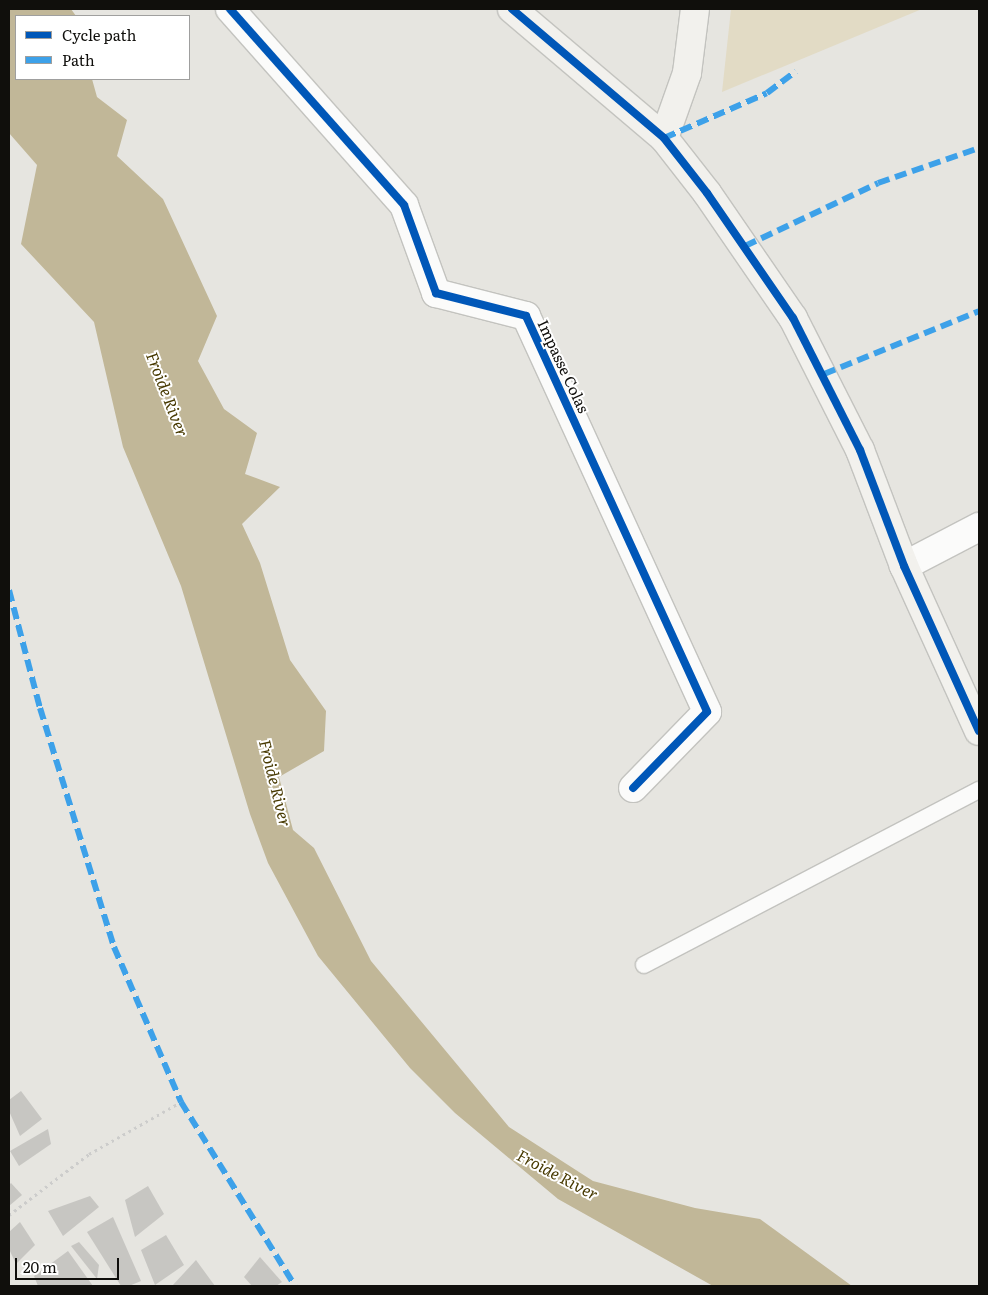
<!DOCTYPE html>
<style>
body{margin:0}
#map{position:relative;width:988px;height:1295px;overflow:hidden;background:#e6e5e0;font-family:Literata,serif}
div>[style]{position:absolute}
[style*='--x']{left:calc(var(--x)*1px);top:calc(var(--y)*1px);width:calc(var(--w)*1px);rotate:calc(var(--a)*1deg)}
.green>*{inset:0;background:#e2dbc5}
.water>*{inset:0;background:#c1b798}
.building>*{inset:0;background:#c7c6c2}
.path>*{height:3px;margin-top:-1.5px;transform-origin:0;background:repeating-linear-gradient(90deg,#cccccb 0 2.5px,transparent 0 6.5px)}
.roads{filter:drop-shadow(1px 0 #c3c3bf) drop-shadow(-1px 0 #c3c3bf) drop-shadow(0 1px #c3c3bf) drop-shadow(0 -1px #c3c3bf)}
.lane>*{height:16px;margin:-8px;padding:0 8px;transform-origin:8px;border-radius:8px;background:#fbfbfa}
.street>*{height:28px;margin:-14px;padding:0 14px;transform-origin:14px;border-radius:14px;background:#fbfbfa}
.secondary>*{height:28px;margin:-14px;padding:0 14px;transform-origin:14px;border-radius:14px;background:#f2f1ed}
.quiet>*{height:6px;margin-top:-3px;transform-origin:0;background:repeating-linear-gradient(90deg,#3da1e9 0 12px,transparent 0 18px)}
.cycleway>*{height:8px;margin:-4px;padding:0 4px;transform-origin:4px;border-radius:4px;background:#0057b8}
span{translate:-50% -50%;white-space:nowrap;text-align:center;line-height:1.15;-webkit-text-stroke:4px #fff;paint-order:stroke}
.street-label{font-size:15px;color:#100f0c}
.water-label{font-size:16px;color:#473900;font-style:italic}
.frame{position:absolute;inset:0;border:10px solid #100f0c;pointer-events:none}
.legend{position:absolute;left:15px;top:15px;width:175px;height:65px;box-sizing:border-box;background:#fff;border:1px solid #9f9f9e;margin:0;padding:6px 9px;list-style:none;font-size:15px;color:#100f0c}
.legend li{display:flex;align-items:center;gap:10px;height:25px}
.legend b{width:25px;border:1px solid #9f9f9e}
.scale{position:absolute;left:15px;top:1258px;width:104px;height:22px;box-sizing:border-box;border:2px solid #100f0c;border-top:0;padding-left:6px;font-size:15px;line-height:18px;white-space:nowrap;color:#100f0c;-webkit-text-stroke:4px #fff;paint-order:stroke}
</style>
<div id="map">
<div class="green">
<i style="clip-path:polygon(731px 9px,922px 9px,722px 92px)"></i>
</div>
<div class="water">
<i style="clip-path:polygon(9px 9px,71px 9px,76px 16px,16px 16px,16px 79px,92px 79px,97px 97px,127px 120px,117px 156px,163px 199px,217px 316px,198px 361px,224px 409px,257px 433px,245px 474px,280px 487px,242px 524px,260px 563px,290px 660px,326px 711px,324px 751px,279px 777px,293px 830px,314px 848px,371px 961px,509px 1127px,593px 1181px,695px 1208px,760px 1219px,852px 1286px,713px 1286px,558px 1199px,455px 1113px,410px 1068px,318px 956px,268px 863px,250px 814px,181px 586px,123px 447px,94px 322px,21px 244px,37px 165px,9px 133px)"></i>
</div>
<div class="building">
<i style="clip-path:polygon(21px 1091px,42px 1119px,20px 1136px,9px 1111px,9px 1100px)"></i>
<i style="clip-path:polygon(48px 1129px,51px 1144px,19px 1166px,10px 1151px)"></i>
<i style="clip-path:polygon(11px 1183px,22px 1195px,9px 1206px,9px 1185px)"></i>
<i style="clip-path:polygon(148px 1186px,164px 1214px,135px 1237px,125px 1200px)"></i>
<i style="clip-path:polygon(90px 1196px,99px 1207px,63px 1236px,48px 1211px)"></i>
<i style="clip-path:polygon(113px 1217px,141px 1281px,129px 1286px,121px 1286px,87px 1232px)"></i>
<i style="clip-path:polygon(20px 1222px,35px 1245px,16px 1264px,9px 1249px,9px 1232px)"></i>
<i style="clip-path:polygon(166px 1235px,184px 1265px,155px 1285px,141px 1250px)"></i>
<i style="clip-path:polygon(79px 1242px,99px 1265px,97px 1279px,71px 1246px)"></i>
<i style="clip-path:polygon(68px 1251px,93px 1286px,38px 1286px,34px 1276px)"></i>
<i style="clip-path:polygon(260px 1257px,282px 1282px,276px 1286px,252px 1286px,244px 1277px)"></i>
<i style="clip-path:polygon(196px 1260px,215px 1286px,172px 1286px)"></i>
</div>
<div class="path">
<i style="--x:9;--y:1215;--w:101;--a:-37.3"></i>
<i style="--x:89;--y:1154;--w:106;--a:-29.5"></i>
</div>
<div class="roads">
<div class="lane">
<i style="--x:644;--y:965;--w:378;--a:-27.6"></i>
</div>
<div class="street">
<i style="--x:230;--y:9;--w:262;--a:48.4"></i>
<i style="--x:404;--y:205;--w:94;--a:70"></i>
<i style="--x:436;--y:293;--w:93;--a:14.3"></i>
<i style="--x:526;--y:316;--w:435;--a:65.4"></i>
<i style="--x:707;--y:712;--w:106;--a:134.2"></i>
<i style="--x:904;--y:566;--w:85;--a:-27.5"></i>
</div>
<div class="secondary">
<i style="--x:512;--y:9;--w:199;--a:40.3"></i>
<i style="--x:664;--y:138;--w:70;--a:52"></i>
<i style="--x:707;--y:193;--w:152;--a:55.5"></i>
<i style="--x:793;--y:318;--w:148;--a:63.1"></i>
<i style="--x:860;--y:450;--w:124;--a:69.2"></i>
<i style="--x:904;--y:566;--w:181;--a:65.6"></i>
<i style="--x:664;--y:138;--w:69;--a:-70.5"></i>
<i style="--x:687;--y:73;--w:64;--a:-82.9"></i>
</div>
</div>
<div class="quiet">
<i style="--x:664;--y:138;--w:112;--a:-23.6"></i>
<i style="--x:767;--y:93;--w:36;--a:-37"></i>
<i style="--x:745;--y:246;--w:147;--a:-25.3"></i>
<i style="--x:878;--y:183;--w:107;--a:-19.1"></i>
<i style="--x:824;--y:374;--w:167;--a:-22.1"></i>
<i style="--x:9;--y:590;--w:122;--a:75.3"></i>
<i style="--x:40;--y:708;--w:250;--a:72.8"></i>
<i style="--x:114;--y:947;--w:169;--a:66.6"></i>
<i style="--x:181;--y:1102;--w:216;--a:58.2"></i>
</div>
<div class="cycleway">
<i style="--x:230;--y:9;--w:262;--a:48.4"></i>
<i style="--x:404;--y:205;--w:94;--a:70"></i>
<i style="--x:436;--y:293;--w:93;--a:14.3"></i>
<i style="--x:526;--y:316;--w:435;--a:65.4"></i>
<i style="--x:707;--y:712;--w:106;--a:134.2"></i>
<i style="--x:512;--y:9;--w:199;--a:40.3"></i>
<i style="--x:664;--y:138;--w:70;--a:52"></i>
<i style="--x:707;--y:193;--w:152;--a:55.5"></i>
<i style="--x:793;--y:318;--w:148;--a:63.1"></i>
<i style="--x:860;--y:450;--w:124;--a:69.2"></i>
<i style="--x:904;--y:566;--w:181;--a:65.6"></i>
</div>
<div class="street-label">
<span style="left:564px;top:366px;rotate:65deg">Impasse Colas</span>
</div>
<div class="water-label">
<span style="left:168px;top:394px;rotate:69deg">Froide River</span>
<span style="left:276px;top:783px;rotate:76deg">Froide River</span>
<span style="left:558px;top:1174px;rotate:28deg">Froide River</span>
</div>
<div class="frame"></div>
<ul class="legend">
<li><b style="height:6px;background:#0057b8"></b>Cycle path</li>
<li><b style="height:6px;background:#3da1e9"></b>Path</li>
</ul>
<div class="scale">20 m</div>
</div>
